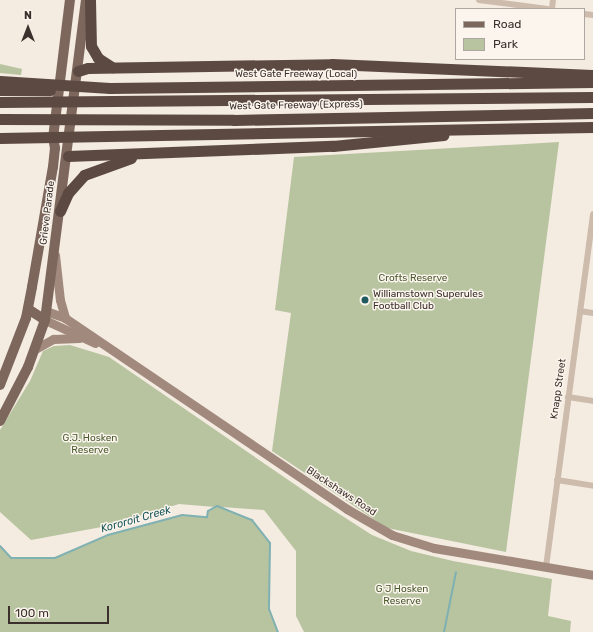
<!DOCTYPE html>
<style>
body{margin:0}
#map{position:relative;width:593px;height:632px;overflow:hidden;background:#f4ebe1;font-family:Rubik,sans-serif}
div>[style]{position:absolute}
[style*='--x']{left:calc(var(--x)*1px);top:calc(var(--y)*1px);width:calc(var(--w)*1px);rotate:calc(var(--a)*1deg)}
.green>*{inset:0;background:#b8c4a0}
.stream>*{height:2px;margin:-1px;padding:0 1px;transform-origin:1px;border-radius:1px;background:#7fb0b2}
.minor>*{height:6px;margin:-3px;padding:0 3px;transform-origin:3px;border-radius:3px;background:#cdbbac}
.secondary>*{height:9px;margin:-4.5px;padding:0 4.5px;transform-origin:4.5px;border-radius:4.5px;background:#a18a7d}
.primary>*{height:10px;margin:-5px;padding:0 5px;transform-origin:5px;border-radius:5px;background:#7d675c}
.motorway>*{height:11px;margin:-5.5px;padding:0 5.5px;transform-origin:5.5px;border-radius:5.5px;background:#5c4a42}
.dots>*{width:11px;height:11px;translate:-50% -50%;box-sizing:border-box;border:2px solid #fbf5ee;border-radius:50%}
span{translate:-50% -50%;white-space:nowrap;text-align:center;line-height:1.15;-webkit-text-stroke:3px #fbf5ee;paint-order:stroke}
.street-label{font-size:10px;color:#3b302b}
.park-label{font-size:10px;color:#4a5a2e}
.poi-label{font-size:10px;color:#3b302b}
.left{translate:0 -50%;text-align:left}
.water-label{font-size:11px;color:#1f5a5e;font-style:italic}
.legend{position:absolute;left:455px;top:8px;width:130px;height:52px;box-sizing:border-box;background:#fbf5ee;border:1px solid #aea6a0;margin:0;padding:5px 7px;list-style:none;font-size:12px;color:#3b302b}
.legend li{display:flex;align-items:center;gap:8px;height:20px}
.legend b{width:20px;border:1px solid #aea6a0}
.north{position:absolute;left:8px;top:8px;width:40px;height:40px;-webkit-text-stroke:3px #fbf5ee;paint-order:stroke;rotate:0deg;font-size:11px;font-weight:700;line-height:16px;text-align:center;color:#3b302b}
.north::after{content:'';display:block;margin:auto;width:14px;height:18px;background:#3b302b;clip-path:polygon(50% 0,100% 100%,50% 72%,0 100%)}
.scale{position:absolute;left:8px;top:606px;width:101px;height:18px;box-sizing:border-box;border:2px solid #3b302b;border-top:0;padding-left:5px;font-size:12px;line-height:14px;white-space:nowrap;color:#3b302b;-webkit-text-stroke:3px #fbf5ee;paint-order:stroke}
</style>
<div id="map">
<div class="green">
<i style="clip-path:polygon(0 64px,22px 69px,21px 75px,0 73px)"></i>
<i style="clip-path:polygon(559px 142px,506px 552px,387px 528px,272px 451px,291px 313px,275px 310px,294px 157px)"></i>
<i style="clip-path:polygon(70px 345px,109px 357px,319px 501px,372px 535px,411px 551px,453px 561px,552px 579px,548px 616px,571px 621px,570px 632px,304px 632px,296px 616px,296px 551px,264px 510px,222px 507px,252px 520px,270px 543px,269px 609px,278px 632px,0 632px,0 546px,11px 558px,55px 558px,108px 535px,182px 515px,207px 517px,208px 511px,215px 507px,179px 504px,107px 526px,31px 540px,0 512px,0 430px,30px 381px,43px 351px,54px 346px)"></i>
</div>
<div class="stream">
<i style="--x:0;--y:546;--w:16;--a:47"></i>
<i style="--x:11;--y:558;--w:44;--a:0"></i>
<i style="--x:55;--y:558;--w:58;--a:-23.5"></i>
<i style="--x:108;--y:535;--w:77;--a:-15.1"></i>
<i style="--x:182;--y:515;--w:25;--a:5"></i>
<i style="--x:207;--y:517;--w:6;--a:-81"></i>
<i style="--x:208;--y:511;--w:10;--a:-29"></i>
<i style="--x:217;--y:506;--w:38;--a:22"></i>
<i style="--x:252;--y:520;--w:29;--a:52"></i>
<i style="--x:270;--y:543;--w:66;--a:90.9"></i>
<i style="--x:269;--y:609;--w:25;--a:69"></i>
<i style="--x:444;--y:632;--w:61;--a:-78.7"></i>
</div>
<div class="minor">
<i style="--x:479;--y:0;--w:69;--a:7.5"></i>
<i style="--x:552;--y:9;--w:9;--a:-84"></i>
<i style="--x:584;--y:14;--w:9;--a:6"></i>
<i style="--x:580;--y:311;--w:13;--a:9"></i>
<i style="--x:568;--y:397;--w:25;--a:9"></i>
<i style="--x:557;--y:480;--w:36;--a:9"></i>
<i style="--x:546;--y:567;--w:356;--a:-82.4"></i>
</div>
<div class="secondary">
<i style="--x:55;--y:255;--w:45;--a:83.7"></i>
<i style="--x:60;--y:300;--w:19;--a:74"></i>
<i style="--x:46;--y:311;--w:20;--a:20"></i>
<i style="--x:65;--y:318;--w:341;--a:34.1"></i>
<i style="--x:347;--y:509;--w:52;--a:30"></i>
<i style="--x:392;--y:535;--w:44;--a:17.2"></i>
<i style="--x:434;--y:548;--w:161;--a:9.6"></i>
<i style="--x:45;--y:320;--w:55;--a:24.7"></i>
<i style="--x:35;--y:349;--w:21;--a:-29"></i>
<i style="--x:53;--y:339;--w:26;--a:-2"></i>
</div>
<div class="primary">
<i style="--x:28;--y:309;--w:20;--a:33"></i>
<i style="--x:0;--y:385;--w:72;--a:-68.8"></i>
<i style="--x:26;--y:318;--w:32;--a:-79"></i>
<i style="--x:32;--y:287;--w:122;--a:-80.1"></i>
<i style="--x:53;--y:167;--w:19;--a:-84"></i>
<i style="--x:55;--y:148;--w:10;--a:-101"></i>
<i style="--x:53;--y:138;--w:139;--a:-83"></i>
<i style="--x:0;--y:421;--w:61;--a:-62.6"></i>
<i style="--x:28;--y:367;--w:50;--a:-70.1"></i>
<i style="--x:45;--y:320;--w:323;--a:-82.7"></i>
</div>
<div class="motorway">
<i style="--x:90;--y:0;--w:46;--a:88.8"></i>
<i style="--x:91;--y:46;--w:14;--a:60"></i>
<i style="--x:98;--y:58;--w:17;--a:33"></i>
<i style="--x:78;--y:71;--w:10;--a:-17"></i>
<i style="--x:88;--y:68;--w:244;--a:-0.9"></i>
<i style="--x:332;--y:64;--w:260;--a:2.4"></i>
<i style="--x:0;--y:81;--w:110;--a:3.6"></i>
<i style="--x:110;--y:88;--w:483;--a:-0.7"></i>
<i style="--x:0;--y:90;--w:50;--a:0"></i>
<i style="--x:0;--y:102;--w:593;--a:-0.48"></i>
<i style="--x:0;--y:119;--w:234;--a:0.2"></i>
<i style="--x:234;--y:120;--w:359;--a:-1.1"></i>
<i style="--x:0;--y:138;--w:593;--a:-1.06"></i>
<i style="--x:68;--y:156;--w:265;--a:-2.2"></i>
<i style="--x:333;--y:146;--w:111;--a:-5.7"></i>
<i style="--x:60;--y:211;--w:20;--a:-66"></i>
<i style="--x:68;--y:193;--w:24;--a:-48"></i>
<i style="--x:84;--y:175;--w:50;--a:-19.9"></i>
</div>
<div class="dots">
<i style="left:365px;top:300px;background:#1f5a5e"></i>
</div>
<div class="street-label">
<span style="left:296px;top:75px">West Gate Freeway (Local)</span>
<span style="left:296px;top:106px;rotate:-1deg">West Gate Freeway (Express)</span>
<span style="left:48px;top:213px;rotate:-83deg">Grieve Parade</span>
<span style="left:559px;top:389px;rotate:-82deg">Knapp Street</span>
<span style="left:341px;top:492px;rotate:33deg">Blackshaws Road</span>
</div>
<div class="park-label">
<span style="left:413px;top:279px">Crofts Reserve</span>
<span style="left:90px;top:444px">G.J. Hosken<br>Reserve</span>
<span style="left:402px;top:595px">G J Hosken<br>Reserve</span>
</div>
<div class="poi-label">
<span class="left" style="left:373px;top:300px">Williamstown Superules<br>Football Club</span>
</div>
<div class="water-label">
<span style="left:136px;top:520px;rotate:-16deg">Kororoit Creek</span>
</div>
<ul class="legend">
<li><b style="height:5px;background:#7d675c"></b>Road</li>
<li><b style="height:11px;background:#b8c4a0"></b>Park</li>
</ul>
<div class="north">N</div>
<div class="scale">100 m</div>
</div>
